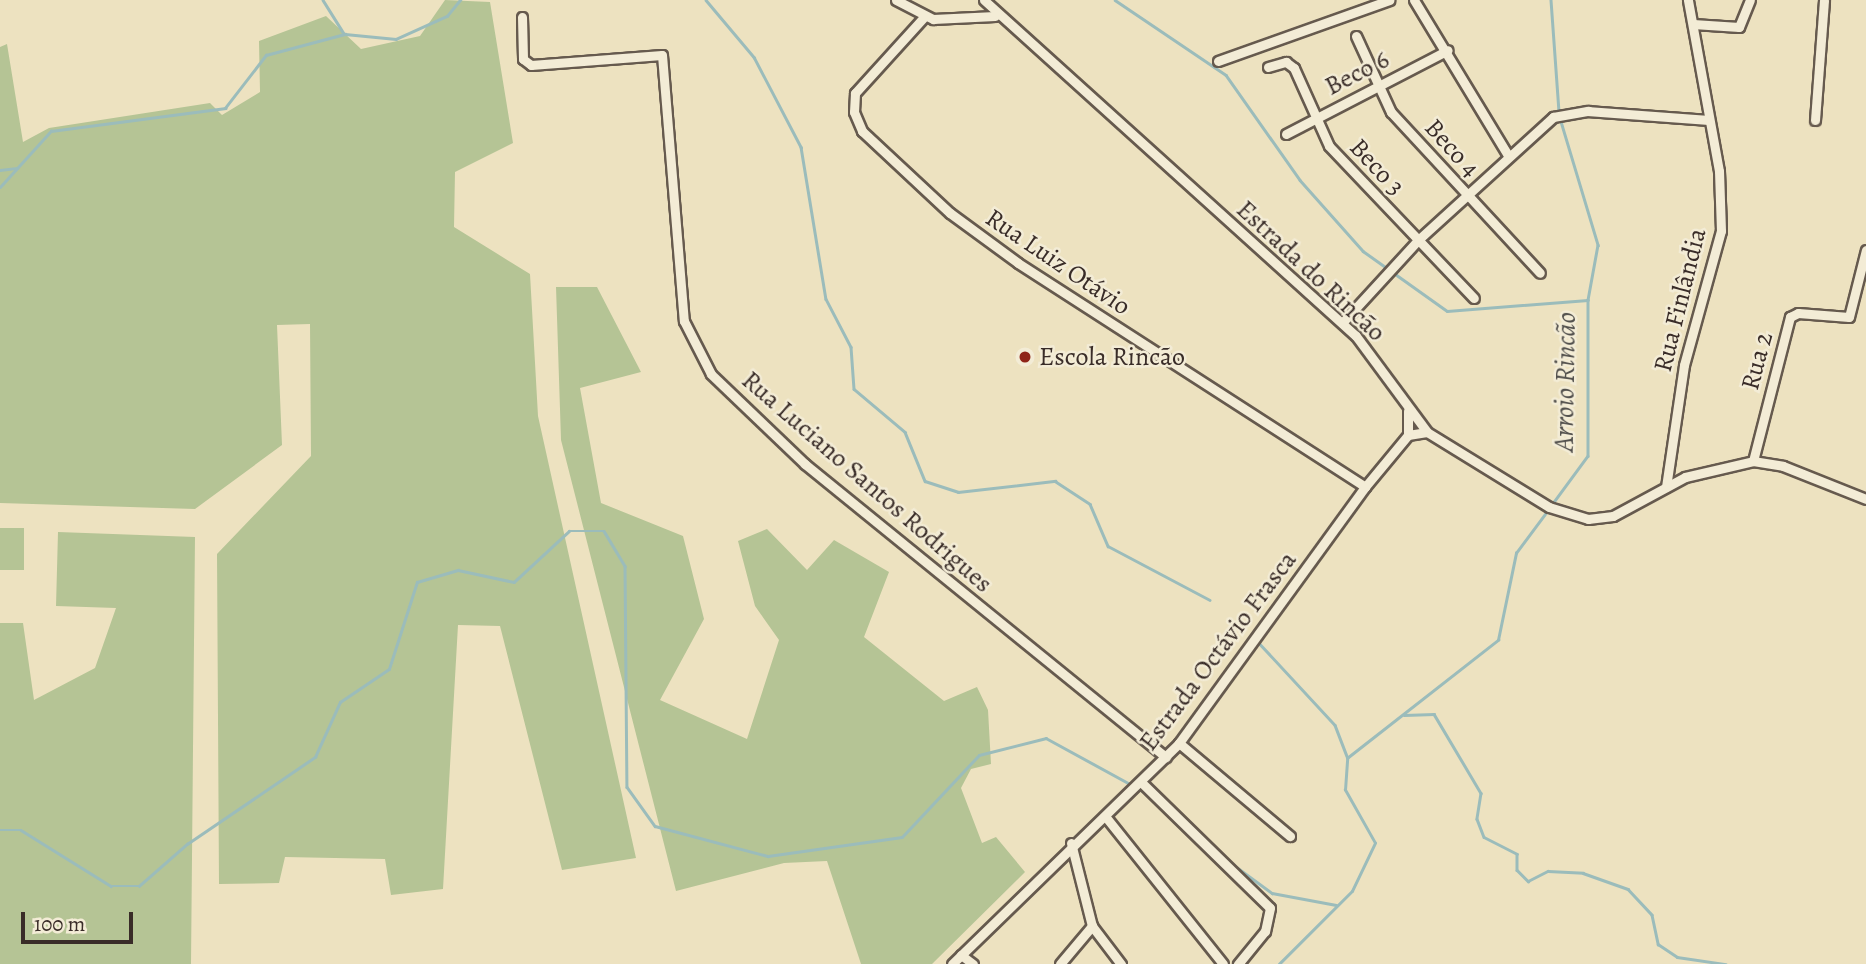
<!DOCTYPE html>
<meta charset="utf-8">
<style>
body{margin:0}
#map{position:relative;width:1866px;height:964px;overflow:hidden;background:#ede2c0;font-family:Alegreya,serif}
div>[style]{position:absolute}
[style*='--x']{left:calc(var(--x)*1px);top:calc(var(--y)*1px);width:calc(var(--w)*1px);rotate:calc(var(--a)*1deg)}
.green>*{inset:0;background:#b5c495;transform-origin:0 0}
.stream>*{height:2.5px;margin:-1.25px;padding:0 1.25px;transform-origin:1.25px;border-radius:1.25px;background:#9bbcbb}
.roads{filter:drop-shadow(2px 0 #665a4e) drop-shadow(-2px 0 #665a4e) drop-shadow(0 2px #665a4e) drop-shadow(0 -2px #665a4e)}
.minor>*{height:9px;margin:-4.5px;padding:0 4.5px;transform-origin:4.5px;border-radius:4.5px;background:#f3ecd6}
.dots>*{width:19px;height:19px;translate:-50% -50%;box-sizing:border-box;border:4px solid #f3ecd6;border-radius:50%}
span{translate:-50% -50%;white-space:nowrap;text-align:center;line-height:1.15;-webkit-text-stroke:5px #f3ecd6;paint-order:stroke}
.street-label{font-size:26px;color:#392c28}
.poi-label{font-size:26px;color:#392c28}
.left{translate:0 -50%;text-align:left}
.water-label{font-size:28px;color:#52504d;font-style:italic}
.scale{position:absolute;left:21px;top:912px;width:112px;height:32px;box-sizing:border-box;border:4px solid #392c28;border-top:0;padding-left:9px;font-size:21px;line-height:24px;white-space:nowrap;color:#392c28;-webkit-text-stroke:5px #f3ecd6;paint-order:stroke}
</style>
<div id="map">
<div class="green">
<i style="clip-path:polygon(445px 0,490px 2px,513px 143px,455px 172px,454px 227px,530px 274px,538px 416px,636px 858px,562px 870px,500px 626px,458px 625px,443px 889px,391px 895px,385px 859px,285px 857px,279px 883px,219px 884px,217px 554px,311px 456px,310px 324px,277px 325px,282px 445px,195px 509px,0 503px,0 47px,7px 44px,23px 142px,49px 128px,210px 103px,222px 115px,260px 92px,259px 41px,326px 16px,361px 49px,420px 36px)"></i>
<i style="clip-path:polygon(556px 287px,597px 287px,641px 372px,580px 388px,601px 503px,683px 536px,704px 619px,660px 700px,747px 739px,779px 640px,755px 606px,738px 541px,767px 529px,807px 570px,834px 540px,889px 572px,864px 637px,944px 701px,977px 687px,988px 710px,991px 764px,971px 769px,961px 788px,982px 843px,996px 837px,1025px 872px,932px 964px,861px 964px,827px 861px,784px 863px,676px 891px,561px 440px)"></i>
<i style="left:0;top:528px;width:24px;height:42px"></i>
<i style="clip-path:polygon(58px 532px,195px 537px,191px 964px,0 964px,0 623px,23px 623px,34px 700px,95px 668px,116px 608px,56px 606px)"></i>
</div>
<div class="stream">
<i style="--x:323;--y:0;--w:39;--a:58"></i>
<i style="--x:706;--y:0;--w:75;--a:49.9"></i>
<i style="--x:754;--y:57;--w:102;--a:62.4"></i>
<i style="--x:801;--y:147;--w:154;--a:80.7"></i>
<i style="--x:826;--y:299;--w:54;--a:62.5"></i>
<i style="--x:851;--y:347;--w:42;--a:85.9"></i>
<i style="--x:854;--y:389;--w:67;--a:40.1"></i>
<i style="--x:905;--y:432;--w:53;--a:67.8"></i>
<i style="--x:925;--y:481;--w:35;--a:18"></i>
<i style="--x:958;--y:492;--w:98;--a:-6.5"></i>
<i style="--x:1055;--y:481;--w:42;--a:33.3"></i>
<i style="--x:1090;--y:504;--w:46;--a:66.8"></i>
<i style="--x:1108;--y:546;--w:115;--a:27.9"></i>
<i style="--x:1115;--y:0;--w:134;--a:34"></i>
<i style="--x:1226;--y:75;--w:128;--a:54.8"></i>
<i style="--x:1300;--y:180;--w:95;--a:48.4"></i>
<i style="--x:1363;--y:251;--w:103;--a:35.5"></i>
<i style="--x:1447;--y:311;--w:141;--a:-4.5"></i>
<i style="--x:1588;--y:300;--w:156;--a:90"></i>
<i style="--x:1588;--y:456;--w:61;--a:126.3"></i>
<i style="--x:1551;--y:0;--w:112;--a:85.9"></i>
<i style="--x:1560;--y:118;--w:133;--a:73.3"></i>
<i style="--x:1598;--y:245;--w:56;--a:100.3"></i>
<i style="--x:0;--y:170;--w:17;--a:-7"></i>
<i style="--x:0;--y:187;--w:76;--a:-47.7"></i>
<i style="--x:51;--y:131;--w:176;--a:-7.5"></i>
<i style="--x:225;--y:108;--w:67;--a:-52.3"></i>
<i style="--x:266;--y:55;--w:82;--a:-14.9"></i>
<i style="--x:345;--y:34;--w:51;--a:5.6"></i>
<i style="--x:396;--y:39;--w:56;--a:-24.3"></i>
<i style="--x:447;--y:16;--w:21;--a:-51"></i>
<i style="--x:1260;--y:644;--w:110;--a:47.2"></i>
<i style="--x:1335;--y:725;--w:33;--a:69"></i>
<i style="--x:1404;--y:715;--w:30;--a:-2"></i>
<i style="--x:1434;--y:714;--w:92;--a:59.3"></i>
<i style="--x:1481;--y:793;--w:26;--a:99"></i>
<i style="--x:1477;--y:819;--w:19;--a:69"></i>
<i style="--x:1484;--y:837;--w:37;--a:27"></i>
<i style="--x:1517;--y:854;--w:16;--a:90"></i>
<i style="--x:1517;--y:870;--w:16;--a:45"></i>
<i style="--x:1528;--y:881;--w:22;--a:-27"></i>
<i style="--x:1548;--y:871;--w:35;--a:3"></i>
<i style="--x:1583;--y:873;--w:48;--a:19.6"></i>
<i style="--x:1628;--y:889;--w:35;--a:47"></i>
<i style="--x:1652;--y:915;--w:30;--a:78"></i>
<i style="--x:1658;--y:944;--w:23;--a:34"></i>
<i style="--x:1677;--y:957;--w:49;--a:8.3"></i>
<i style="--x:1137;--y:788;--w:15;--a:28"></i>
<i style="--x:0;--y:830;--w:21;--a:0"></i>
<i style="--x:21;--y:830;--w:106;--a:31.9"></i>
<i style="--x:111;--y:886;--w:28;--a:0"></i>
<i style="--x:139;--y:886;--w:64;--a:-41.2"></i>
<i style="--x:187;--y:844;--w:155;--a:-34.2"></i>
<i style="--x:315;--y:757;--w:60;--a:-65.6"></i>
<i style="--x:340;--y:702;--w:59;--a:-34"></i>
<i style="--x:389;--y:669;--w:91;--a:-72.2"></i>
<i style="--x:417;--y:582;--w:43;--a:-16.3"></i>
<i style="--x:458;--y:570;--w:57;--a:12.1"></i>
<i style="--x:514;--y:582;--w:75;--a:-42.8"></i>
<i style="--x:569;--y:531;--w:35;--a:0"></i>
<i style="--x:604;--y:531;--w:41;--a:59"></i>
<i style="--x:625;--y:566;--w:221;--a:89.5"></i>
<i style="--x:627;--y:787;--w:48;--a:54.3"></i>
<i style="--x:655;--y:826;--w:117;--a:14.9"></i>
<i style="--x:768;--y:856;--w:135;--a:-8.1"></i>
<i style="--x:902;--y:837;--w:112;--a:-46.8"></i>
<i style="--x:979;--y:755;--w:69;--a:-14.2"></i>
<i style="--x:1046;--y:738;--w:98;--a:28.7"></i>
<i style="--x:1227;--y:860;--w:56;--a:36.3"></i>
<i style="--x:1272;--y:893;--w:65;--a:10.6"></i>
<i style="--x:1279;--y:964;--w:103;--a:-45"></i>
<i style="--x:1352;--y:891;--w:53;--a:-64.4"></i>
<i style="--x:1375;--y:843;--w:61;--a:-119.5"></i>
<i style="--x:1345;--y:790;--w:32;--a:-86"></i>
<i style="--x:1347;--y:758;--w:192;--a:-38"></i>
<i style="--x:1498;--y:640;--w:89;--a:-78.3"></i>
<i style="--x:1516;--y:553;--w:54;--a:-53.3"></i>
</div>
<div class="roads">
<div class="minor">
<i style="--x:896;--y:0;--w:42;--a:27.2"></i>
<i style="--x:933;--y:19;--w:62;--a:-2.8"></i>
<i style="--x:984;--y:0;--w:501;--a:42.09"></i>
<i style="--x:1356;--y:336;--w:119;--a:53.5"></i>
<i style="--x:1427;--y:432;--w:143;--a:31.6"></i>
<i style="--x:1549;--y:507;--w:41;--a:17.1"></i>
<i style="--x:1588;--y:519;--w:25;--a:-7"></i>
<i style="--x:1613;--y:516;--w:82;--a:-28.4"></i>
<i style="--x:1685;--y:477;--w:70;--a:-13.2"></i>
<i style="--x:1753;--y:461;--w:30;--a:9"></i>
<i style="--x:1783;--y:466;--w:89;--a:21.7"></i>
<i style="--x:1414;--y:0;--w:181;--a:58.8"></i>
<i style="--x:522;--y:17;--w:42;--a:88.6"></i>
<i style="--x:523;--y:59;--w:10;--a:37"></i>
<i style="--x:531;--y:65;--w:131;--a:-4.4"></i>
<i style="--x:662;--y:55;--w:267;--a:85.3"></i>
<i style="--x:684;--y:321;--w:59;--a:63"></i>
<i style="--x:711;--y:374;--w:130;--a:43.8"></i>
<i style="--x:805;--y:464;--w:465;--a:39.1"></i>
<i style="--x:924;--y:17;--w:103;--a:132.2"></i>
<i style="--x:855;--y:93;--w:19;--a:93"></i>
<i style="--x:854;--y:112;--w:21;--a:67"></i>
<i style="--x:862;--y:131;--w:120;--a:43"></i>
<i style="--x:950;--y:213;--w:84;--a:36.3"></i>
<i style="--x:1018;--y:263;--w:413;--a:32.8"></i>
<i style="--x:1693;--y:24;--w:46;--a:3.7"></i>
<i style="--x:1739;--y:27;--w:29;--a:-68"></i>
<i style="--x:1356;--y:36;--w:84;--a:65.3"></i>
<i style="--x:1391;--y:112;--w:219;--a:47.2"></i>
<i style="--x:1218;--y:61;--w:182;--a:-19.6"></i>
<i style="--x:1268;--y:67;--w:19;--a:-16"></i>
<i style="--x:1286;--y:62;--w:10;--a:37"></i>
<i style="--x:1294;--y:68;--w:85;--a:65.8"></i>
<i style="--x:1329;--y:146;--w:210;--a:46.4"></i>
<i style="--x:1815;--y:120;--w:120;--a:-85.7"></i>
<i style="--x:1286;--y:134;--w:182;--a:-27.4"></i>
<i style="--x:1342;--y:323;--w:113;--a:-47.5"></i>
<i style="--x:1418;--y:240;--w:183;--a:-42.3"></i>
<i style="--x:1553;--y:117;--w:36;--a:-10"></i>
<i style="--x:1588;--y:111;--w:120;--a:4.3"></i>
<i style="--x:1408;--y:411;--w:24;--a:90"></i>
<i style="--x:1753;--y:461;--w:149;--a:-75.6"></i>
<i style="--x:1790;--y:317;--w:9;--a:-27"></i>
<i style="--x:1798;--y:313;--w:51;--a:4.5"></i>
<i style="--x:1849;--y:317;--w:69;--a:-75.8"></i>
<i style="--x:1666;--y:487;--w:123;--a:-81.6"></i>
<i style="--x:1684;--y:365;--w:139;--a:-74.6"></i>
<i style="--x:1721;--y:231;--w:60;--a:-91.9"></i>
<i style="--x:1719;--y:171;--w:174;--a:-100.3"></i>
<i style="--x:1179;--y:743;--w:145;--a:40"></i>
<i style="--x:1141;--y:782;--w:180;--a:44.3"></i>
<i style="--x:1270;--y:908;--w:24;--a:102"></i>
<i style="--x:1265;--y:931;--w:43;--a:129.3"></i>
<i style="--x:1105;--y:816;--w:189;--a:51.4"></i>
<i style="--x:1071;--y:843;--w:86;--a:75.8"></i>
<i style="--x:1092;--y:926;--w:48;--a:52.7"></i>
<i style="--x:961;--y:955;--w:15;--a:37"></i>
<i style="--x:952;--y:964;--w:317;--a:-44.2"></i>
<i style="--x:1179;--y:743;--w:316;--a:-54"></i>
<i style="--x:1365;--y:487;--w:67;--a:-50.4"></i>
<i style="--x:1408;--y:435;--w:19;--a:-9"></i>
<i style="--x:1060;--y:964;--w:50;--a:-49.9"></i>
</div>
</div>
<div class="dots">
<i style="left:1025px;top:357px;background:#8f2418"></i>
</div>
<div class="street-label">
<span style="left:1357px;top:73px;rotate:-27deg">Beco 6</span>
<span style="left:1452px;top:148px;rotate:48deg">Beco 4</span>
<span style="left:1377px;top:167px;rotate:47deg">Beco 3</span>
<span style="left:1058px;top:262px;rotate:34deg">Rua Luiz Otávio</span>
<span style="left:1311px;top:271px;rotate:43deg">Estrada do Rincão</span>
<span style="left:1680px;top:300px;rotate:-76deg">Rua Finlândia</span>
<span style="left:1757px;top:361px;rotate:-75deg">Rua 2</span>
<span style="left:867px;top:482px;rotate:41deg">Rua Luciano Santos Rodrigues</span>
<span style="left:1218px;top:651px;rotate:-53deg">Estrada Octávio Frasca</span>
</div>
<div class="poi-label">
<span class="left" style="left:1039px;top:357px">Escola Rincão</span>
</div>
<div class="water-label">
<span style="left:1565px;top:382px;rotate:-89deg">Arroio Rincão</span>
</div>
<div class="scale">100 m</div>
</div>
